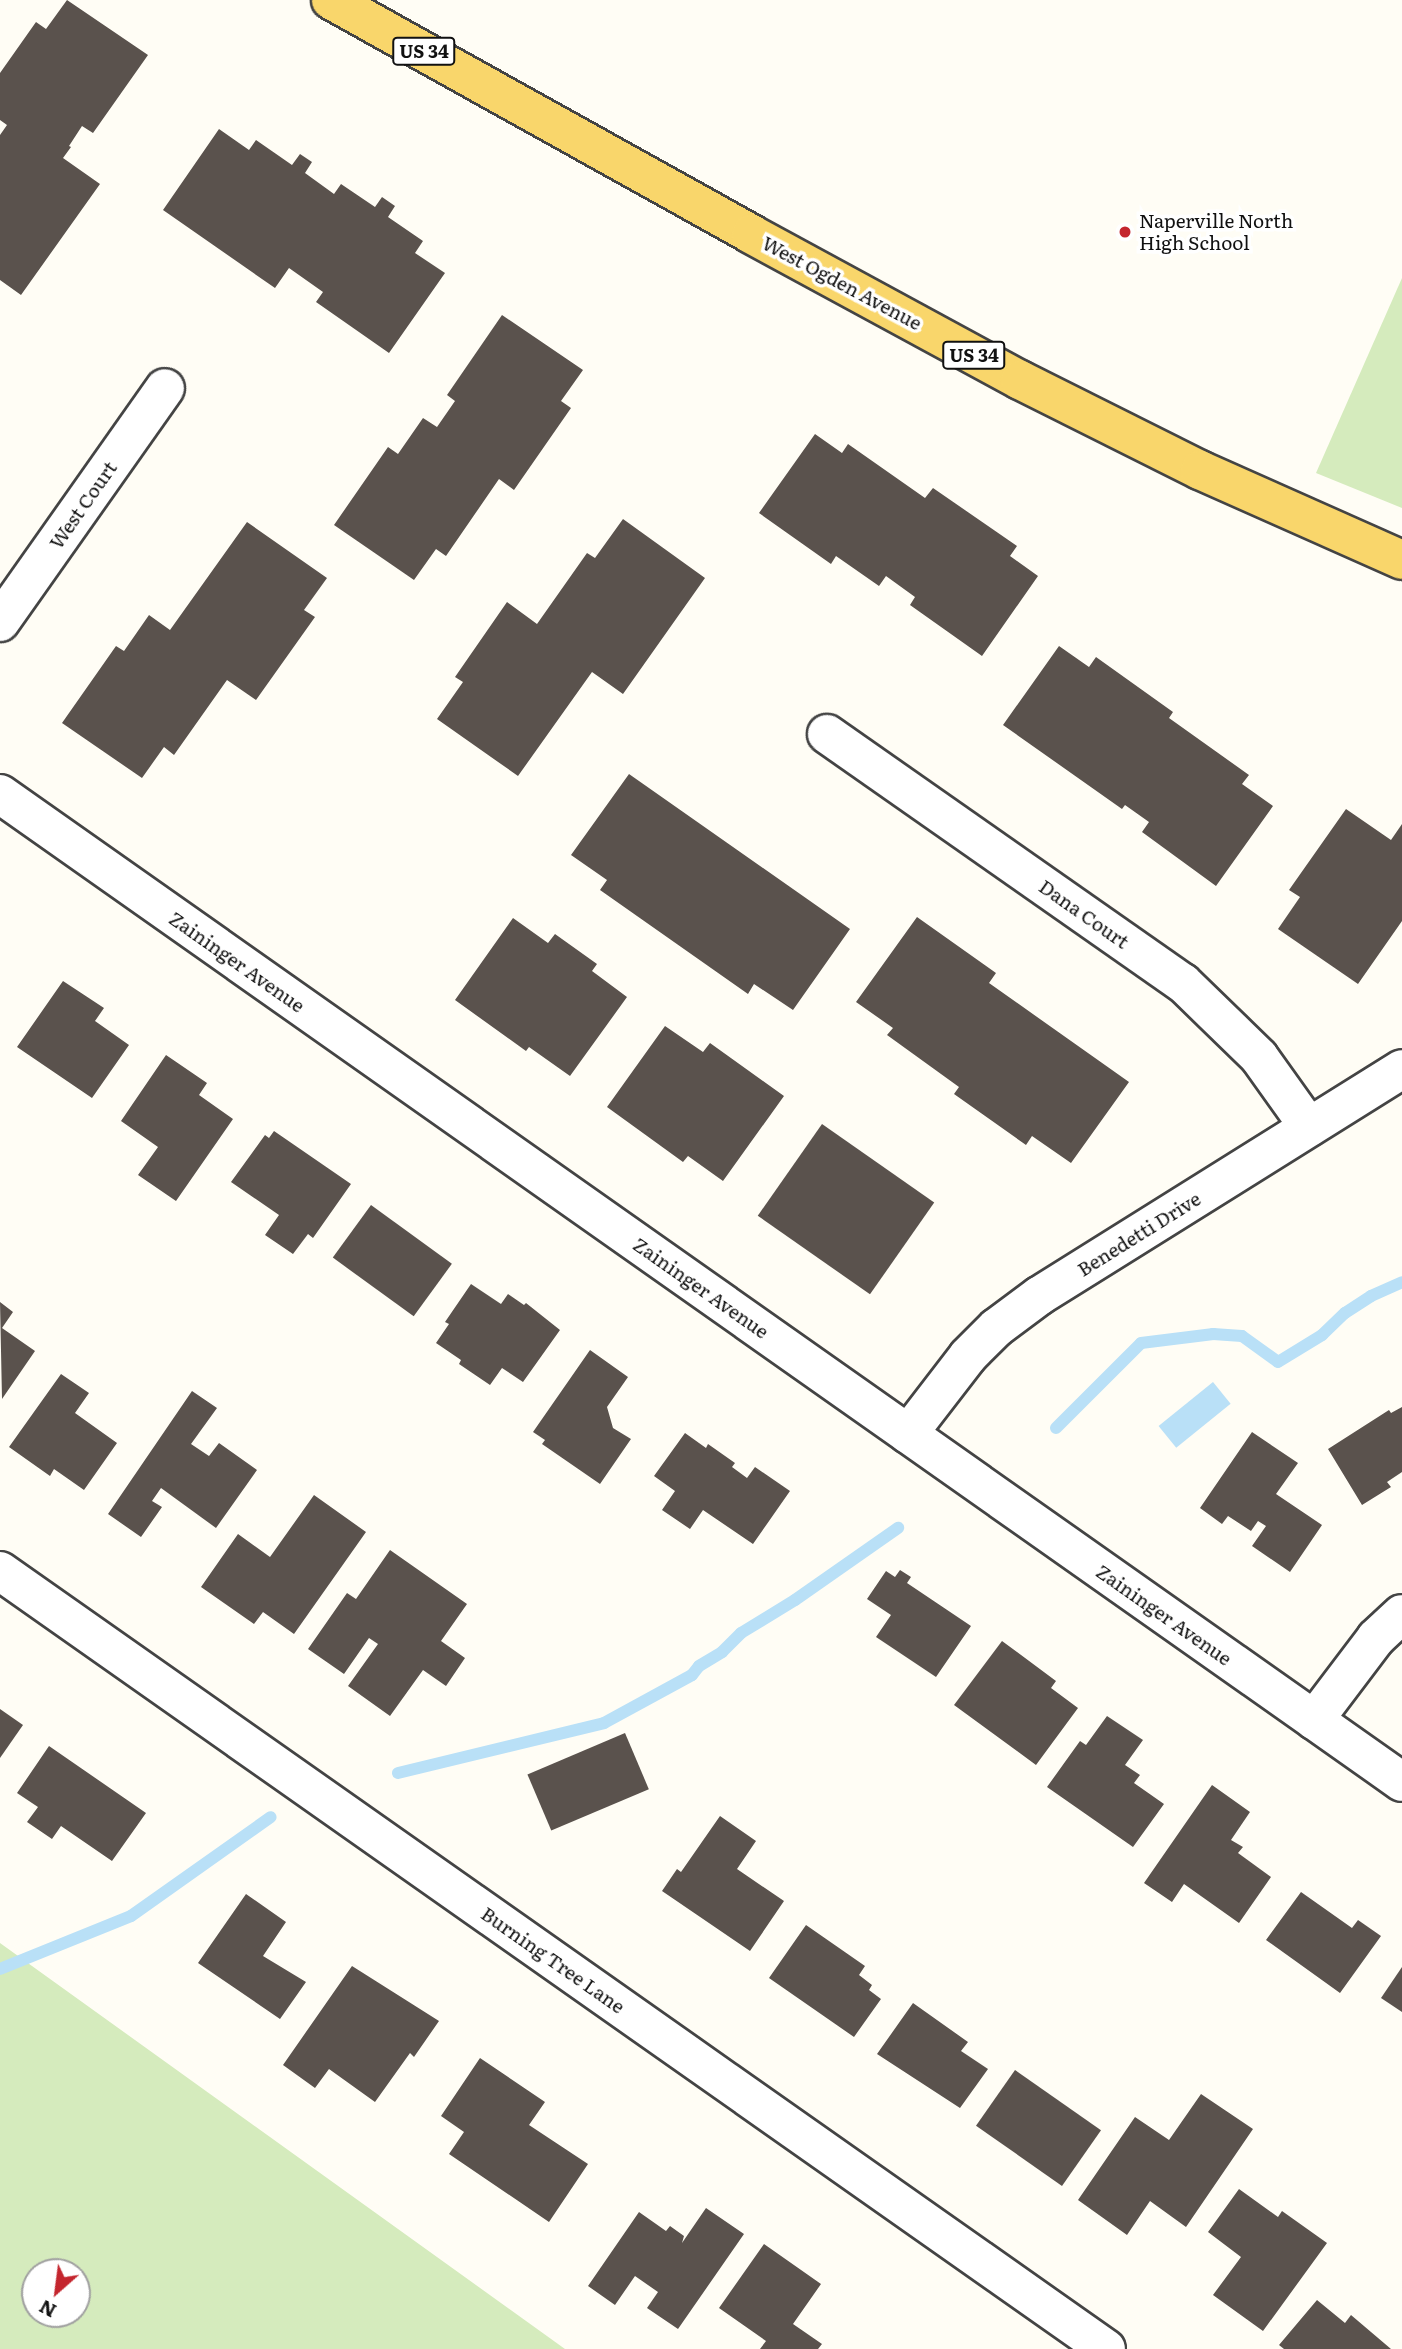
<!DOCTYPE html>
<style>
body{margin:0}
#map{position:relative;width:1402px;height:2349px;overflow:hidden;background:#fffdf5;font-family:Literata,serif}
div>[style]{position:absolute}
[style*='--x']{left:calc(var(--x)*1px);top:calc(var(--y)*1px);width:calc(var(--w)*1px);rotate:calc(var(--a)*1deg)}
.green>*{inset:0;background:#d5ebbd}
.water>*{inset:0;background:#b9e0f7;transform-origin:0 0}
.stream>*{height:12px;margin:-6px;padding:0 6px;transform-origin:6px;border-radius:6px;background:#b9e0f7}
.building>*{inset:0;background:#5a524d;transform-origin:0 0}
.roads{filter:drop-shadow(2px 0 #444) drop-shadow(-2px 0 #444) drop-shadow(0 2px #444) drop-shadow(0 -2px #444)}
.minor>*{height:38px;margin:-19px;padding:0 19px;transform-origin:19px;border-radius:19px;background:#fff}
.primary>*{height:38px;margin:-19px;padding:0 19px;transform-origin:19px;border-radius:19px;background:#f9d66b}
.dots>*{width:19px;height:19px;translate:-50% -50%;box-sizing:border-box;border:4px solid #fff;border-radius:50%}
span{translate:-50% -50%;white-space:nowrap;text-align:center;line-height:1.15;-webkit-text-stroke:7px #fff;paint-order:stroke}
.shield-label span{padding:2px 5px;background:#fff;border:2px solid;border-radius:5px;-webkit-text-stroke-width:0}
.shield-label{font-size:18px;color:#111;font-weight:700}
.poi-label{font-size:19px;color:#111}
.left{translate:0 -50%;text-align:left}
.street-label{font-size:19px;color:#111}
.north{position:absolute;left:21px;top:2258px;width:70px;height:70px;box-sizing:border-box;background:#fff;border:2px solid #a0a0a0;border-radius:50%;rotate:208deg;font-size:19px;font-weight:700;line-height:28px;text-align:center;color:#111}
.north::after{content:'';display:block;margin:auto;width:24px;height:32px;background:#c4262e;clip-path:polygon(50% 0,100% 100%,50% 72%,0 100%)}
</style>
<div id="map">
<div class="green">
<i style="clip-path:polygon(1402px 278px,1402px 508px,1316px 473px)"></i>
<i style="clip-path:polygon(evenodd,0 1943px,565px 2349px,0 2349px,0 1943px,77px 2272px,77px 2314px,35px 2314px,35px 2272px,77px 2272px)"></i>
</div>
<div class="water">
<i style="left:1213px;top:1382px;width:28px;height:70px;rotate:51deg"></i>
</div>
<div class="stream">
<i style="--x:1056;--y:1428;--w:120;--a:-45"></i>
<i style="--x:1141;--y:1343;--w:73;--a:-7.1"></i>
<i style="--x:1213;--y:1334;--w:29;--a:4"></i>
<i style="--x:1242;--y:1336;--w:44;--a:35.8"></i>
<i style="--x:1278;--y:1362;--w:52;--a:-31.5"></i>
<i style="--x:1322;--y:1335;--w:32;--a:-44"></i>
<i style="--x:1345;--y:1313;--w:31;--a:-33"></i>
<i style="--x:1371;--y:1296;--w:34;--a:-24"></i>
<i style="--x:398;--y:1773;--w:212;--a:-13.6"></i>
<i style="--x:604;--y:1723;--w:100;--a:-28.6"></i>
<i style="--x:692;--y:1675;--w:11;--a:-52"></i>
<i style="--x:699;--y:1666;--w:27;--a:-31"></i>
<i style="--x:722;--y:1652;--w:27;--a:-45"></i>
<i style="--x:741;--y:1633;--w:63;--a:-31.4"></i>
<i style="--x:795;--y:1600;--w:126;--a:-35"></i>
<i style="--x:0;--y:1969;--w:141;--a:-22"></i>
<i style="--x:131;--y:1916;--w:171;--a:-35.3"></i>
</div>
<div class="building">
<i style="clip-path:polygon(67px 0,148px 55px,93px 133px,82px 126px,69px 146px,71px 147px,63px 158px,100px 184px,21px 295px,0 280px,0 135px,7px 125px,0 120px,0 73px,36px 22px,46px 29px)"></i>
<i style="clip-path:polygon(219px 129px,249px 150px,256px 140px,292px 165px,300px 154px,312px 162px,305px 173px,334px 194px,341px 184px,375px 207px,382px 197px,395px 206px,388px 217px,423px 241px,415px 253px,445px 273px,389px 353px,316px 302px,323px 292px,289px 268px,275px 288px,163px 210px)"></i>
<i style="clip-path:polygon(502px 315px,583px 370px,561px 401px,571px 408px,514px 490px,499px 479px,446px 556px,436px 549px,414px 580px,334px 525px,388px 447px,398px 454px,423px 418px,437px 427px,455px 401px,447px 395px)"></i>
<i style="clip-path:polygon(815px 434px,842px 453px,848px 444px,925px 498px,933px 488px,1017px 546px,1010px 556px,1038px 576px,982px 656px,910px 605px,915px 597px,886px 576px,879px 586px,836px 556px,831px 564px,759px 513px)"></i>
<i style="clip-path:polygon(623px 519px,705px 578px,623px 694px,592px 672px,518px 776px,437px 719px,463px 682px,455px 677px,507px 602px,537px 624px,587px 553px,595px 558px)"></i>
<i style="clip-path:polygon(247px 522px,327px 578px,304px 610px,315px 617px,256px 700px,227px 680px,174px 755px,164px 747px,142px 778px,62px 723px,116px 646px,124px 651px,149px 615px,170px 630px)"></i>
<i style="clip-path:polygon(1059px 646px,1089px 667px,1096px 657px,1173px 712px,1169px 718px,1249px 775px,1242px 784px,1273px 806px,1216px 886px,1142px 832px,1149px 822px,1125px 805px,1122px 809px,1003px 725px)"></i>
<i style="clip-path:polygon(629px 774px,850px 929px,793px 1010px,754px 984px,748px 994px,600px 890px,607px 880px,571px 855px)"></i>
<i style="clip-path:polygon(1346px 809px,1391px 840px,1402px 824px,1402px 921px,1358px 984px,1278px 929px,1300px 897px,1289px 890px)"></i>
<i style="clip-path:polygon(917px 917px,996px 973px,989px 983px,1129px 1082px,1071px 1163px,1032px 1136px,1026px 1145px,954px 1094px,959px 1087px,887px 1035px,893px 1028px,856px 1002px)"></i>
<i style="clip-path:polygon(513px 918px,548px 943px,555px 934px,597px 964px,592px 971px,627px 997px,570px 1076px,529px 1047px,526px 1051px,455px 1000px)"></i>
<i style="clip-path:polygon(63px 981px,104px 1008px,95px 1021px,129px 1045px,92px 1098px,17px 1047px)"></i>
<i style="clip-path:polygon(665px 1026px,703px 1052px,710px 1043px,784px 1096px,723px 1181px,688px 1156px,683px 1162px,607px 1107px)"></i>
<i style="clip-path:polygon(166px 1055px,207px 1083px,199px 1095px,233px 1119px,176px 1201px,138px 1175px,158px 1147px,121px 1121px)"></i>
<i style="left:822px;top:1124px;width:137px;height:112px;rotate:35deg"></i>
<i style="clip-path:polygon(274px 1131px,351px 1184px,313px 1238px,308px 1234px,293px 1254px,265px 1235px,279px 1215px,231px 1182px,265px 1135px,269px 1138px)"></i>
<i style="left:371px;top:1205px;width:100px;height:65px;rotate:36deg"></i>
<i style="clip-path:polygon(471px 1284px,501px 1304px,508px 1294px,524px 1305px,526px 1303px,560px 1330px,523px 1382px,502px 1368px,490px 1385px,459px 1364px,461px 1360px,436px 1343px,449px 1324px,445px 1322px)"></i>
<i style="clip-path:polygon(0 1302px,13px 1312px,2px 1328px,35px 1351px,2px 1399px)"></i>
<i style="clip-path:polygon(590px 1350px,628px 1377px,607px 1407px,613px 1428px,631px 1439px,600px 1484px,542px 1444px,545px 1440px,533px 1432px)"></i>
<i style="clip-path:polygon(61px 1374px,89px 1393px,75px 1413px,117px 1443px,84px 1490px,54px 1469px,50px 1476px,9px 1447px)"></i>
<i style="clip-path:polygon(192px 1391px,217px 1408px,191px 1444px,209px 1456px,219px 1443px,257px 1470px,216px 1528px,161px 1488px,152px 1501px,162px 1507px,141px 1537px,108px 1514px)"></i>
<i style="clip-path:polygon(1402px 1407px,1402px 1472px,1387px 1482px,1391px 1487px,1362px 1505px,1328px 1449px,1389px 1410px,1391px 1413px)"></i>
<i style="clip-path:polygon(1252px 1432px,1298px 1463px,1276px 1494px,1322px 1525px,1290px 1572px,1252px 1546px,1266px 1526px,1258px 1521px,1251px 1531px,1228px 1516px,1222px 1524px,1200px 1508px)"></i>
<i style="clip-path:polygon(685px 1433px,706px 1448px,708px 1444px,735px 1463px,732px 1467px,747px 1478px,755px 1467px,790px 1491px,753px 1544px,703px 1510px,690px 1529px,662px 1510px,675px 1491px,654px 1476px)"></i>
<i style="clip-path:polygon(314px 1495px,366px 1532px,294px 1634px,263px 1612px,254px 1624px,201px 1587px,238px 1534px,270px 1557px)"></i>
<i style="clip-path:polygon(390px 1550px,467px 1604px,441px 1641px,465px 1658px,446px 1686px,423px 1670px,390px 1716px,348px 1686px,378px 1644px,369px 1638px,344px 1674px,308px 1649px,347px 1593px,356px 1599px)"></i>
<i style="clip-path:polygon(900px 1570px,911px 1577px,907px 1583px,971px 1626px,936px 1677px,876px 1637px,891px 1615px,867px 1599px,886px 1571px,895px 1577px)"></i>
<i style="clip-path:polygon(1002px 1641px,1056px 1681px,1051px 1688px,1078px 1708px,1036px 1765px,954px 1705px)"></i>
<i style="clip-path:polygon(0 1709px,23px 1725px,0 1758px)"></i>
<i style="clip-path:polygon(1107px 1716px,1143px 1740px,1125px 1765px,1140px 1775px,1134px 1783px,1164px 1804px,1133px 1847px,1047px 1787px,1080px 1741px,1086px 1745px)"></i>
<i style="left:625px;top:1733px;width:61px;height:106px;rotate:67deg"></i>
<i style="clip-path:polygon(49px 1746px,146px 1813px,112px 1861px,61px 1826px,52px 1839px,27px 1822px,38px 1807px,17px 1793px)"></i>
<i style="clip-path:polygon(1212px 1785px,1250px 1812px,1231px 1840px,1243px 1847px,1238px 1853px,1271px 1877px,1239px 1923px,1184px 1884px,1172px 1902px,1144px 1883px)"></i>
<i style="clip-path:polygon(720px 1816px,756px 1841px,737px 1869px,784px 1901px,750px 1951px,662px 1891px,677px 1869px,681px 1872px)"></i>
<i style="clip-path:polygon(1301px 1892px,1352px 1928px,1358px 1920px,1381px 1936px,1340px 1993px,1266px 1940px)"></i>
<i style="clip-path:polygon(246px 1894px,286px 1922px,263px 1956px,306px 1982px,280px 2019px,198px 1963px)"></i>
<i style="clip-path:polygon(806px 1925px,865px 1966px,859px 1975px,872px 1985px,869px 1990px,881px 1999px,854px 2037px,769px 1978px)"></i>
<i style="clip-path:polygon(352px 1966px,439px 2021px,414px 2057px,410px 2053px,375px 2102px,329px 2069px,315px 2088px,283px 2065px)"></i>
<i style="clip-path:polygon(1402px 1967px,1402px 2012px,1381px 1998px)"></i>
<i style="clip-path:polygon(913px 2003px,968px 2042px,961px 2051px,988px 2069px,960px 2108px,877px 2054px)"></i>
<i style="clip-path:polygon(480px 2058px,545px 2102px,529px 2125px,588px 2164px,549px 2222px,449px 2154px,464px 2132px,441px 2116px)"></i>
<i style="left:1015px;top:2070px;width:105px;height:68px;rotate:35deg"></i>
<i style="clip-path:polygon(1201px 2094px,1253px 2129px,1186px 2227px,1150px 2201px,1127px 2235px,1078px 2200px,1135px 2117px,1169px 2140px)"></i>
<i style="clip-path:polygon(1239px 2189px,1278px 2217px,1282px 2211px,1327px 2243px,1263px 2331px,1213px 2295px,1241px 2257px,1208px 2232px)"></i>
<i style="clip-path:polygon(706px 2208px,744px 2234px,678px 2329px,647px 2308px,658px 2292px,635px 2276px,615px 2305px,588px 2286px,639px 2212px,666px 2231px,670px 2226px,684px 2236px,682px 2243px)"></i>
<i style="clip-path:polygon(764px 2244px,821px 2284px,793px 2324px,822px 2344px,818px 2349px,760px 2349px,766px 2341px,719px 2308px)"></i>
<i style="clip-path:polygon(1317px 2300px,1345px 2323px,1351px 2315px,1391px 2349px,1284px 2349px,1279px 2345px)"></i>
</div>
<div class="roads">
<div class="minor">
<i style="--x:0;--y:622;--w:286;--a:-54.8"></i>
<i style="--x:827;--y:734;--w:434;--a:35"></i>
<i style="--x:1183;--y:983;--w:106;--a:44.2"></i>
<i style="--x:1259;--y:1057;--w:86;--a:54.5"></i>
<i style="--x:0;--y:794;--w:1715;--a:35.17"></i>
<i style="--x:908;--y:1434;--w:98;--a:-52.4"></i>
<i style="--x:968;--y:1356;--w:40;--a:-45"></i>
<i style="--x:996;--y:1328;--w:54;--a:-36.7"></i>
<i style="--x:1039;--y:1296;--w:428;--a:-32"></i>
<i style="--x:0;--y:1571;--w:1352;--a:35.12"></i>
<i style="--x:1314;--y:1720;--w:103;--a:-52.9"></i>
<i style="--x:1376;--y:1638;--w:35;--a:-43"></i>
</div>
<div class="primary">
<i style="--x:331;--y:0;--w:481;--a:29.1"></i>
<i style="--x:751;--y:234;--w:306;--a:28.5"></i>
<i style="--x:1020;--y:380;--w:201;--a:26.6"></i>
<i style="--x:1200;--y:470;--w:221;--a:24"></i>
</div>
</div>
<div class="dots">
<i style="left:1125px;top:232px;background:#c4262e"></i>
</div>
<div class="shield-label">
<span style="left:424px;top:51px">US 34</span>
<span style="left:974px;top:355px">US 34</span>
</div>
<div class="poi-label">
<span class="left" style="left:1139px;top:232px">Naperville North<br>High School</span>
</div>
<div class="street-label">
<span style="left:842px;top:283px;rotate:28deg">West Ogden Avenue</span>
<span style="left:83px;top:505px;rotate:-55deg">West Court</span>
<span style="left:1084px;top:914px;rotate:35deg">Dana Court</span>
<span style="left:237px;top:962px;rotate:35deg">Zaininger Avenue</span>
<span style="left:1139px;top:1234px;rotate:-32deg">Benedetti Drive</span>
<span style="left:701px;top:1288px;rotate:35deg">Zaininger Avenue</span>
<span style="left:1164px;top:1615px;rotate:35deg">Zaininger Avenue</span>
<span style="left:553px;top:1960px;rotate:35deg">Burning Tree Lane</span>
</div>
<div class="north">N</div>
</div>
